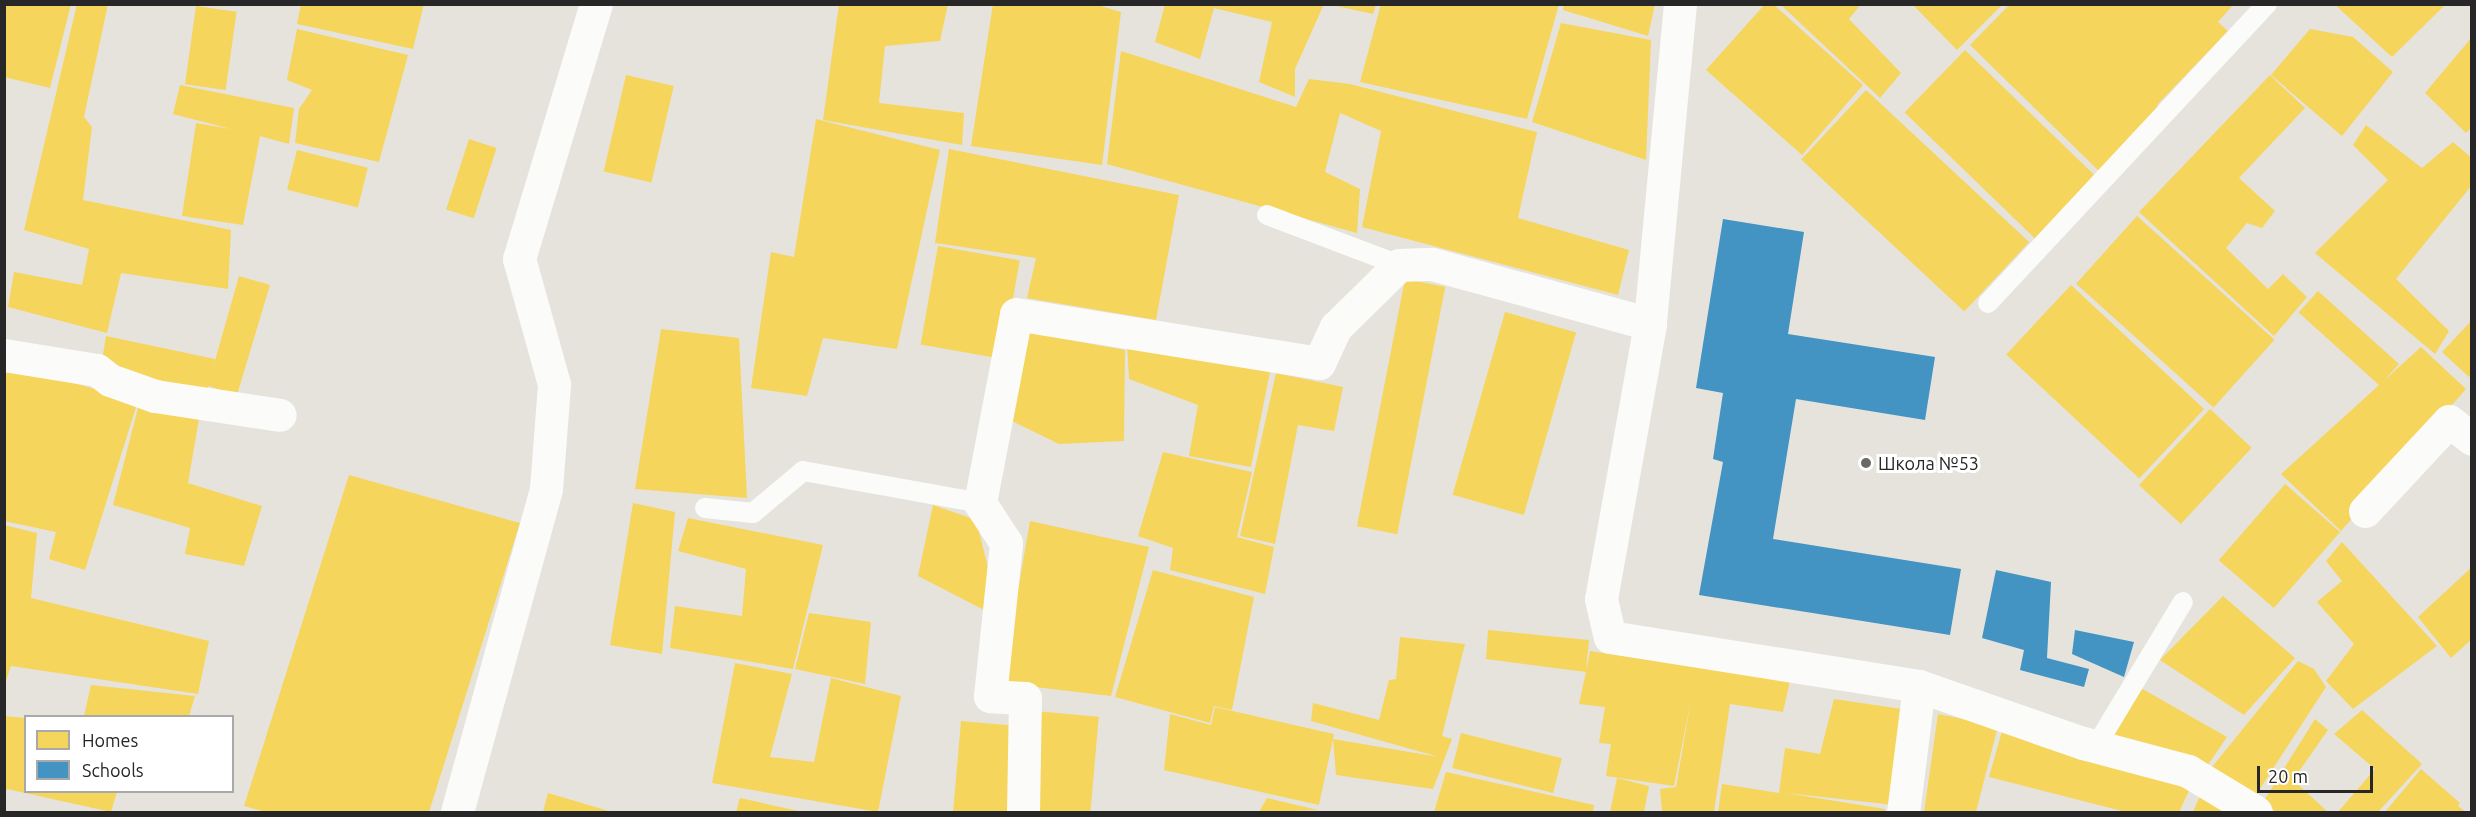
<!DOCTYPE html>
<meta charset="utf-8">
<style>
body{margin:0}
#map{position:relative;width:2476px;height:817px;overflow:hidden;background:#e6e3dc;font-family:Ubuntu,sans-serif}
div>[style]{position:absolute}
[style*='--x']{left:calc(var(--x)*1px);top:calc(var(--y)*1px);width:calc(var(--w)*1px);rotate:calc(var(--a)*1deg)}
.homes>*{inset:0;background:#f6d55c;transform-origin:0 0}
.schools>*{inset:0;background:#4393c3}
.lane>*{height:20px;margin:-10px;padding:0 10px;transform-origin:10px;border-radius:10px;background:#fbfbfa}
.street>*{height:33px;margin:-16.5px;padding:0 16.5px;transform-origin:16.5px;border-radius:16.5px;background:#fbfbfa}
.dots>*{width:16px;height:16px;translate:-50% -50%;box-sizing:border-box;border:3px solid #fff;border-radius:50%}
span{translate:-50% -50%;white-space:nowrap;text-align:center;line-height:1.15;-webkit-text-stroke:6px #fff;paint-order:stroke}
.poi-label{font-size:18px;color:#272727}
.left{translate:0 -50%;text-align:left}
.frame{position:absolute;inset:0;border:6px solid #272727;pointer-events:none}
.legend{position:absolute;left:24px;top:715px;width:210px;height:78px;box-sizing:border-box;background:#fff;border:2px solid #a9a9a9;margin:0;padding:8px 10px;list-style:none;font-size:18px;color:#272727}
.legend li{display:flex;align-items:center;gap:12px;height:30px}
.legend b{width:30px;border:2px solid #a9a9a9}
.scale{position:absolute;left:2257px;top:766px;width:116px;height:27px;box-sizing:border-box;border:3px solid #272727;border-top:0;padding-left:8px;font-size:18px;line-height:21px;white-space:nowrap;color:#272727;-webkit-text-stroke:4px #fff;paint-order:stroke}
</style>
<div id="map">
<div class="homes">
<i style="clip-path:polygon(4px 4px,71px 4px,50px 88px,4px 77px)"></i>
<i style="clip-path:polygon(77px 4px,108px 4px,84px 117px,92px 127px,83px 200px,231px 230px,228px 289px,121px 273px,107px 333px,8px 307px,14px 272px,82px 285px,89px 249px,24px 230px)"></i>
<i style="clip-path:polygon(301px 4px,424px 4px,413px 49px,297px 24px)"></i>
<i style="clip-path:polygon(839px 4px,948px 4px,940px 41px,885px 46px,879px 103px,964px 113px,962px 145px,823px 120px)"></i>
<i style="clip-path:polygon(993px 4px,1094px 4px,1121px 12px,1102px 165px,971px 146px)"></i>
<i style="clip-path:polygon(1165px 4px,1324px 4px,1295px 69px,1295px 97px,1259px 82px,1272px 22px,1214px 8px,1200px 59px,1155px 42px)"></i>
<i style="clip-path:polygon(1381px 4px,1559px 4px,1527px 119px,1360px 82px)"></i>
<i style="clip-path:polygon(1564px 4px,1655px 4px,1648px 36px,1563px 10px)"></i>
<i style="clip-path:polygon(1765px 4px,1773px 4px,1863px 85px,1802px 155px,1706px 70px)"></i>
<i style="clip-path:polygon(1780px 4px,1861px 4px,1849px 19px,1901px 73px,1880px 98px)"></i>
<i style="clip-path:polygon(1912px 4px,2003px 4px,1957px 50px)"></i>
<i style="clip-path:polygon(2010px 4px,2234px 4px,2218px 22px,2228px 31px,2157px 105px,2163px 112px,2102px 174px,1970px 45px)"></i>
<i style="clip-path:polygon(2334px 4px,2446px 4px,2392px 57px)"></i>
<i style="clip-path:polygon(1332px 5px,1376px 5px,1373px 14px)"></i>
<i style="left:196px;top:6px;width:41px;height:79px;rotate:8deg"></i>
<i style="clip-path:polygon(1561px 23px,1651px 40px,1646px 160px,1532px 122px)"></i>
<i style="clip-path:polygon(297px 29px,408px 55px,379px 162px,295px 143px,299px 109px,312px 90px,287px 80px)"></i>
<i style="clip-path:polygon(2310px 29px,2353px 37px,2393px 72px,2342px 136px,2271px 75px)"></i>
<i style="clip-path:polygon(2472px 37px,2472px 127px,2466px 133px,2425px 93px)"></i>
<i style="left:1965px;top:50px;width:182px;height:87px;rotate:44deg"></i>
<i style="clip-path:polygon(1121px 51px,1296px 107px,1309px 79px,1350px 84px,1537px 132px,1518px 218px,1629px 250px,1618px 295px,1362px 227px,1381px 131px,1340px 113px,1325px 172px,1360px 189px,1357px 233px,1107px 164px)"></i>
<i style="left:626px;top:75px;width:49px;height:99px;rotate:13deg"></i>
<i style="clip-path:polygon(2270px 75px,2305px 108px,2239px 178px,2275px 211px,2262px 228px,2247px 223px,2226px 248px,2268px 289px,2283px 274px,2307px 297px,2274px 336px,2139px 212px)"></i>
<i style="clip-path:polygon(180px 85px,294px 108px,289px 144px,260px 136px,243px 225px,182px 216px,196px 123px,231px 129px,173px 114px)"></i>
<i style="left:1866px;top:90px;width:223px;height:95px;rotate:43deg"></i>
<i style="clip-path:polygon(816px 119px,940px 150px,897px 349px,823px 338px,807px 396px,751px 388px,771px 252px,794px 257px)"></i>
<i style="clip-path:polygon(2366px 125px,2422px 168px,2453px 142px,2472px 158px,2472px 185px,2396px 279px,2449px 331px,2435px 354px,2315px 253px,2388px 180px,2353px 145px)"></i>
<i style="left:469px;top:139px;width:29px;height:74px;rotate:18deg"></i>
<i style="clip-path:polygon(949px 149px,1179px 195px,1156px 320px,1027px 298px,1036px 258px,935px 243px)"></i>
<i style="left:297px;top:150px;width:73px;height:41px;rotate:14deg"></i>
<i style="left:2137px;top:216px;width:185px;height:91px;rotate:42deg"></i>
<i style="left:938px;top:246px;width:83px;height:100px;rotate:10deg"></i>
<i style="clip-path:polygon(239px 276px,270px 285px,237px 395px,208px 386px,207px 391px,101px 367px,106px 336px,215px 359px,212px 371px)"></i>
<i style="left:1405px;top:279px;width:41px;height:252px;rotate:11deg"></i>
<i style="left:2071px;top:285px;width:182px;height:95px;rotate:43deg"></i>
<i style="left:2318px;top:291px;width:109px;height:29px;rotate:42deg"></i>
<i style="left:1505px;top:312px;width:74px;height:190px;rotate:16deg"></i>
<i style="clip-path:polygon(2472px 320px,2472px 374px,2469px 377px,2442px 352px)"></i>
<i style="clip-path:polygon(661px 329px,739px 338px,747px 498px,635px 489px)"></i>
<i style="clip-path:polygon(1025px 332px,1125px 350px,1124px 441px,1059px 444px,1012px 421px)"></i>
<i style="clip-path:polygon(1127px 344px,1270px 372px,1251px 467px,1189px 456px,1198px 405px,1129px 379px)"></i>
<i style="clip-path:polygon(2421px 347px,2466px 389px,2341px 531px,2281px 474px)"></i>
<i style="clip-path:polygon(9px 365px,138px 401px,85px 570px,49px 559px,56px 532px,4px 521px,4px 382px)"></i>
<i style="clip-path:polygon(1276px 373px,1343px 387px,1334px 431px,1298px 425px,1275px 544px,1240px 536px)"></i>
<i style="clip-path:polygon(139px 404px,199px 419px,188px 483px,262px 506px,244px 566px,185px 554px,190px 528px,113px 505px)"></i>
<i style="left:2210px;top:409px;width:57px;height:104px;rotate:43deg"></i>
<i style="clip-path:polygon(1163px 452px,1252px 472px,1237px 537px,1274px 547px,1265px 594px,1170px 570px,1173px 548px,1138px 536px)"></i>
<i style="clip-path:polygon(349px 475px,520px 523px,429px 812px,265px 812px,244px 806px)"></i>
<i style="left:2285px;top:484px;width:73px;height:101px;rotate:41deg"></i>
<i style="clip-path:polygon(633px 503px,675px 512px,662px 654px,610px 645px)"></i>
<i style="clip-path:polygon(933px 505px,976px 520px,990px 575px,988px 612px,918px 576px)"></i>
<i style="clip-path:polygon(688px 518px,823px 545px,793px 669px,670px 648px,675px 606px,742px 616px,746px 569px,678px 551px)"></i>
<i style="clip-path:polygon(1030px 521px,1149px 547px,1111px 696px,1002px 683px)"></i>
<i style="clip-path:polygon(4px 525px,37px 533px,31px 598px,209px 641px,198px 694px,11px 666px,4px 687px)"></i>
<i style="clip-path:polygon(2342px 542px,2437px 646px,2353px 709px,2326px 681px,2354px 644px,2317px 602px,2342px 581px,2326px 561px)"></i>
<i style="clip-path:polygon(2472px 567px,2472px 639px,2451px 658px,2418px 617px)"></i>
<i style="clip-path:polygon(1153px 570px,1254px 597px,1232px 710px,1214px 706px,1210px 723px,1115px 697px)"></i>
<i style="clip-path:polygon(2223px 596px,2295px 658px,2244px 715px,2160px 660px)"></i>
<i style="clip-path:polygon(809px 613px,871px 622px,865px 684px,795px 669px)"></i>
<i style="clip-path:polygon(1488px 630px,1589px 640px,1586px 671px,1590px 651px,1790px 681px,1783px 712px,1730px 704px,1714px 812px,1662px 812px,1660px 789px,1676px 787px,1691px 700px,1674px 786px,1606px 776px,1611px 744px,1599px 743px,1605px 707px,1579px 704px,1586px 672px,1486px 659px)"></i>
<i style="clip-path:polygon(1400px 637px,1465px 644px,1442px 736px,1452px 739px,1433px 789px,1336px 775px,1333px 739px,1319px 805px,1164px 770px,1170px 714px,1211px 725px,1215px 707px,1334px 734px,1333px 739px,1439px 757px,1311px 721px,1313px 703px,1379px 720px,1389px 680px,1396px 679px)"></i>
<i style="clip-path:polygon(2298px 661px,2314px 669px,2326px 687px,2252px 801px,2208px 772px)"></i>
<i style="clip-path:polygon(735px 663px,792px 674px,770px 757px,814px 762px,831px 678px,901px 696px,878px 812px,712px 783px)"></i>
<i style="clip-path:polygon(91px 685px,195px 696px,189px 716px,84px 716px)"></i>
<i style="clip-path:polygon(2139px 687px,2227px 737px,2205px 769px,2108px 741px)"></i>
<i style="clip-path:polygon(1834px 699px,1902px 709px,1895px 805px,1786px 793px,1885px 809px,1885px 812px,1718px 812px,1722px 784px,1779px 793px,1785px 748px,1820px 754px)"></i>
<i style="clip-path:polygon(2362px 710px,2422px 764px,2378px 812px,2338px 812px,2375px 769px,2334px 734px)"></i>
<i style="left:1034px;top:711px;width:65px;height:101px;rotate:5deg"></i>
<i style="clip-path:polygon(1938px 714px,1998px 726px,1976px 812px,1924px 812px)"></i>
<i style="clip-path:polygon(4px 716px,26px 718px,26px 792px,117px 792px,111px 812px,7px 789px,4px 794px)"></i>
<i style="clip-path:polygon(2315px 719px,2328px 730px,2293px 780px,2328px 812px,2276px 812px,2263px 802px)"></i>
<i style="left:961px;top:721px;width:56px;height:91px;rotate:5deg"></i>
<i style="clip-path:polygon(2004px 724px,2195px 778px,2179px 812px,2126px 812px,1989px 777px)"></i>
<i style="left:1461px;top:733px;width:104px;height:36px;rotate:14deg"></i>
<i style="clip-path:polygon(2421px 769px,2460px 803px,2458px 806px,2466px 812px,2385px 812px)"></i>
<i style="clip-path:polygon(1446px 772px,1594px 805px,1593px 812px,1434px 812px)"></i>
<i style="clip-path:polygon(1617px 778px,1649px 786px,1644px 812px,1610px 812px)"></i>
<i style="clip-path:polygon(548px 793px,612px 812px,543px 812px)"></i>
<i style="clip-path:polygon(2200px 796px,2235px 812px,2193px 812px)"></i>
<i style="clip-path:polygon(740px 798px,803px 812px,736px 812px)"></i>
<i style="clip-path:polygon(1267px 798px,1318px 810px,1259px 812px)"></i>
</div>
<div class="schools">
<i style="clip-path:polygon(1723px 219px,1804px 232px,1788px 334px,1935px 357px,1925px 420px,1796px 399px,1773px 539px,1961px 569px,1950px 635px,1699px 595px,1723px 462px,1713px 459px,1723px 393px,1696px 388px)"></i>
<i style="clip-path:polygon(1996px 570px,2051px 582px,2047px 658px,2089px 669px,2084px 687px,2020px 670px,2024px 650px,1982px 638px)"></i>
<i style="clip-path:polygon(2075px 630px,2134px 642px,2124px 677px,2072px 654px)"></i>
</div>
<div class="lane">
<i style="--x:1267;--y:215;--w:141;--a:20.7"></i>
<i style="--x:1988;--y:303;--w:409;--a:-47"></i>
<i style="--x:705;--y:508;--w:48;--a:5.9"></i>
<i style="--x:753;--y:513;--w:65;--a:-40"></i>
<i style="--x:803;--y:471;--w:180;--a:10.2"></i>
<i style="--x:2096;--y:746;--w:168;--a:-58.9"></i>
</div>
<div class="street">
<i style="--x:1680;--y:4;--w:321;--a:95.4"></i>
<i style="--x:1650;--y:324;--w:279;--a:100.1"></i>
<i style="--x:1601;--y:599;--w:39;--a:77"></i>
<i style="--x:1610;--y:637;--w:313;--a:9"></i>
<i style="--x:1919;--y:686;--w:127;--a:97.2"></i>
<i style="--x:4;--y:355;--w:94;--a:9.2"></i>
<i style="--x:97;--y:370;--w:16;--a:38"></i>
<i style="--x:110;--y:380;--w:48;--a:19.6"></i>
<i style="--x:155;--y:396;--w:126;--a:8.6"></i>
<i style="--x:2365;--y:511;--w:123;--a:-47"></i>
<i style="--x:2449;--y:421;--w:29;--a:38"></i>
<i style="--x:1919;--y:686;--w:174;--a:19.2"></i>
<i style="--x:2083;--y:743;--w:109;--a:14.9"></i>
<i style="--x:2188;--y:771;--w:79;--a:31.1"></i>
<i style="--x:457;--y:812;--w:335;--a:-74.6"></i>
<i style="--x:546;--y:489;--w:105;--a:-85.6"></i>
<i style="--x:554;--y:384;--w:130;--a:-105.6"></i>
<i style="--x:519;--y:259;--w:266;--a:-73.2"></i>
<i style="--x:1023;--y:812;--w:114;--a:-89"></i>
<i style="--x:1025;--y:698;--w:35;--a:-177"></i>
<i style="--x:990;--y:696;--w:154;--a:-84"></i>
<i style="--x:1006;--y:543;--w:48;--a:-123"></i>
<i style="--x:980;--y:503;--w:192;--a:-79.2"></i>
<i style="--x:1016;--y:314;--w:307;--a:9.2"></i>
<i style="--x:1319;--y:363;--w:40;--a:-65"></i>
<i style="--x:1336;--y:327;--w:88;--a:-44.5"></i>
<i style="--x:1399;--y:265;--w:33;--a:-2"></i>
<i style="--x:1432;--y:264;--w:226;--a:15.4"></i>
</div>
<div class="dots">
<i style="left:1866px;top:463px;background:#6a6966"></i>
</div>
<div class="poi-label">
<span class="left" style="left:1878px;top:463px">Школа №53</span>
</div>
<div class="frame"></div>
<ul class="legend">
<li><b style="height:16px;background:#f6d55c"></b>Homes</li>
<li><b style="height:16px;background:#4393c3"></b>Schools</li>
</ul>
<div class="scale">20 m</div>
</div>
